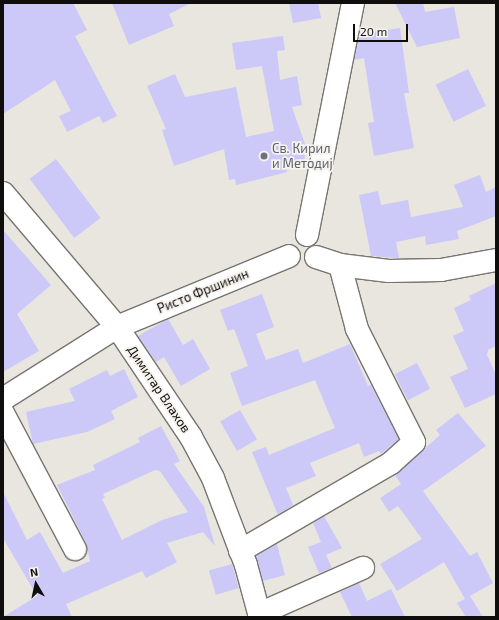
<!DOCTYPE html>
<meta charset="utf-8">
<style>
body{margin:0}
#map{position:relative;width:499px;height:620px;overflow:hidden;background:#e9e5df;font-family:"Exo 2",sans-serif}
div>[style]{position:absolute}
[style*='--x']{left:calc(var(--x)*1px);top:calc(var(--y)*1px);width:calc(var(--w)*1px);rotate:calc(var(--a)*1deg)}
.building>*{inset:0;background:#ccc8f8;transform-origin:0 0}
.roads{filter:drop-shadow(1px 0 #78746f) drop-shadow(-1px 0 #78746f) drop-shadow(0 1px #78746f) drop-shadow(0 -1px #78746f)}
.minor>*{height:22px;margin:-11px;padding:0 11px;transform-origin:11px;border-radius:11px;background:#fff}
.major>*{height:22px;margin:-11px;padding:0 11px;transform-origin:11px;border-radius:11px;background:#fff}
.dots>*{width:11px;height:11px;translate:-50% -50%;box-sizing:border-box;border:2px solid #f6f2ed;border-radius:50%}
span{translate:-50% -50%;white-space:nowrap;text-align:center;line-height:1.15;-webkit-text-stroke:3.5px #f6f2ed;paint-order:stroke}
.worship-label{font-size:13px;color:#5b616d}
.left{translate:0 -50%;text-align:left}
.street-label{font-size:13px;color:#0f0e0c}
.frame{position:absolute;inset:0;border:4px solid #0f0e0c;pointer-events:none}
.north{position:absolute;left:16px;top:564px;width:40px;height:40px;-webkit-text-stroke:3px #f6f2ed;paint-order:stroke;rotate:351deg;font-size:11px;font-weight:700;line-height:16px;text-align:center;color:#0f0e0c}
.north::after{content:'';display:block;margin:auto;width:14px;height:18px;background:#0f0e0c;clip-path:polygon(50% 0,100% 100%,50% 72%,0 100%)}
.scale{position:absolute;left:353px;top:24px;width:55px;height:18px;box-sizing:border-box;border:2px solid #0f0e0c;border-top:0;padding-left:5px;font-size:12px;line-height:14px;white-space:nowrap;color:#0f0e0c;-webkit-text-stroke:3px #f6f2ed;paint-order:stroke}
</style>
<div id="map">
<div class="building">
<i style="clip-path:polygon(3px 3px,73px 3px,87px 30px,75px 36px,117px 116px,103px 123px,99px 116px,67px 132px,59px 116px,71px 111px,55px 80px,3px 114px)"></i>
<i style="clip-path:polygon(112px 3px,191px 3px,169px 14px,174px 26px,129px 45px)"></i>
<i style="clip-path:polygon(289px 3px,318px 3px,321px 18px,293px 23px)"></i>
<i style="clip-path:polygon(395px 3px,423px 3px,425px 12px,454px 7px,460px 38px,417px 47px)"></i>
<i style="clip-path:polygon(400px 28px,409px 93px,404px 93px,414px 148px,374px 156px,368px 123px,374px 122px,364px 58px,354px 60px,360px 34px)"></i>
<i style="clip-path:polygon(283px 36px,285px 50px,277px 51px,280px 80px,297px 76px,302px 105px,292px 107px,306px 147px,304px 161px,286px 165px,287px 172px,236px 185px,235px 179px,229px 180px,224px 149px,174px 166px,162px 130px,166px 129px,147px 86px,175px 74px,185px 97px,236px 87px,246px 137px,274px 131px,262px 66px,236px 70px,232px 43px)"></i>
<i style="left:468px;top:69px;width:41px;height:36px;rotate:64deg"></i>
<i style="left:56px;top:159px;width:74px;height:33px;rotate:53deg"></i>
<i style="clip-path:polygon(480px 175px,486px 192px,496px 187px,496px 216px,457px 231px,459px 239px,426px 245px,425px 236px,396px 242px,399px 258px,371px 256px,359px 195px,378px 191px,381px 205px,408px 200px,411px 217px,463px 207px,454px 185px)"></i>
<i style="clip-path:polygon(3px 230px,51px 285px,17px 314px,39px 351px,3px 372px)"></i>
<i style="clip-path:polygon(496px 283px,496px 346px,488px 350px,487px 355px,496px 375px,496px 394px,465px 408px,450px 377px,468px 369px,453px 336px,464px 331px,454px 308px,471px 300px,469px 296px)"></i>
<i style="clip-path:polygon(262px 294px,274px 327px,256px 334px,266px 360px,298px 349px,303px 363px,350px 344px,368px 386px,371px 385px,399px 439px,381px 454px,379px 451px,364px 457px,359px 443px,310px 463px,316px 476px,286px 488px,293px 505px,278px 515px,252px 452px,266px 447px,269px 455px,335px 428px,315px 380px,242px 406px,230px 373px,248px 366px,234px 329px,228px 331px,220px 310px)"></i>
<i style="clip-path:polygon(168px 319px,183px 345px,193px 339px,210px 369px,181px 386px,164px 357px,156px 362px,138px 336px)"></i>
<i style="left:417px;top:363px;width:29px;height:25px;rotate:63deg"></i>
<i style="clip-path:polygon(124px 369px,138px 397px,111px 411px,115px 419px,87px 432px,33px 444px,26px 412px,75px 401px,69px 389px,107px 370px,110px 376px)"></i>
<i style="left:240px;top:410px;width:34px;height:23px;rotate:60deg"></i>
<i style="clip-path:polygon(458px 413px,486px 446px,423px 491px,470px 556px,477px 552px,493px 583px,470px 596px,483px 617px,466px 617px,457px 603px,465px 599px,444px 562px,397px 591px,380px 564px,422px 539px,398px 506px,389px 512px,380px 498px,401px 484px,395px 475px,440px 435px,436px 430px)"></i>
<i style="clip-path:polygon(evenodd,161px 426px,180px 461px,174px 464px,204px 507px,215px 546px,203px 532px,167px 543px,177px 562px,146px 578px,142px 571px,66px 604px,72px 617px,3px 617px,37px 596px,3px 538px,3px 492px,27px 540px,40px 532px,63px 573px,90px 561px,86px 543px,57px 485px,95px 470px,93px 465px,140px 442px,138px 438px,161px 426px,155px 470px,160px 471px,188px 512px,162px 520px,122px 540px,102px 499px,105px 498px,103px 494px,155px 470px)"></i>
<i style="clip-path:polygon(324px 516px,342px 548px,326px 555px,332px 568px,319px 573px,308px 547px,321px 542px,313px 523px)"></i>
<i style="clip-path:polygon(277px 544px,285px 575px,263px 581px,256px 556px)"></i>
<i style="left:232px;top:564px;width:25px;height:24px;rotate:74deg"></i>
<i style="clip-path:polygon(359px 583px,367px 601px,391px 589px,405px 617px,352px 617px,340px 592px)"></i>
</div>
<div class="roads">
<div class="minor">
<i style="--x:307;--y:235;--w:237;--a:-78.8"></i>
<i style="--x:316;--y:257;--w:25;--a:18"></i>
<i style="--x:340;--y:265;--w:49;--a:7"></i>
<i style="--x:389;--y:271;--w:52;--a:-1.1"></i>
<i style="--x:441;--y:270;--w:56;--a:-10.3"></i>
<i style="--x:3;--y:413;--w:154;--a:62.1"></i>
<i style="--x:240;--y:551;--w:175;--a:-30.2"></i>
<i style="--x:391;--y:463;--w:31;--a:-42"></i>
<i style="--x:414;--y:442;--w:127;--a:-116.8"></i>
<i style="--x:357;--y:329;--w:66;--a:-104.9"></i>
<i style="--x:259;--y:614;--w:114;--a:-23.9"></i>
<i style="--x:260;--y:617;--w:54;--a:-105.1"></i>
<i style="--x:246;--y:565;--w:93;--a:-110.8"></i>
<i style="--x:213;--y:478;--w:47;--a:-118.2"></i>
<i style="--x:191;--y:437;--w:133;--a:-123.9"></i>
<i style="--x:117;--y:327;--w:186;--a:-22.4"></i>
</div>
<div class="major">
<i style="--x:3;--y:193;--w:176;--a:49.6"></i>
<i style="--x:117;--y:327;--w:135;--a:147.7"></i>
</div>
</div>
<div class="dots">
<i style="left:264px;top:156px;background:#6b7280"></i>
</div>
<div class="worship-label">
<span class="left" style="left:272px;top:156px">Св. Кирил<br>и Методиј</span>
</div>
<div class="street-label">
<span style="left:203px;top:291px;rotate:-22deg">Ристо Фршинин</span>
<span style="left:159px;top:389px;rotate:56deg">Димитар Влахов</span>
</div>
<div class="frame"></div>
<div class="north">N</div>
<div class="scale">20 m</div>
</div>
